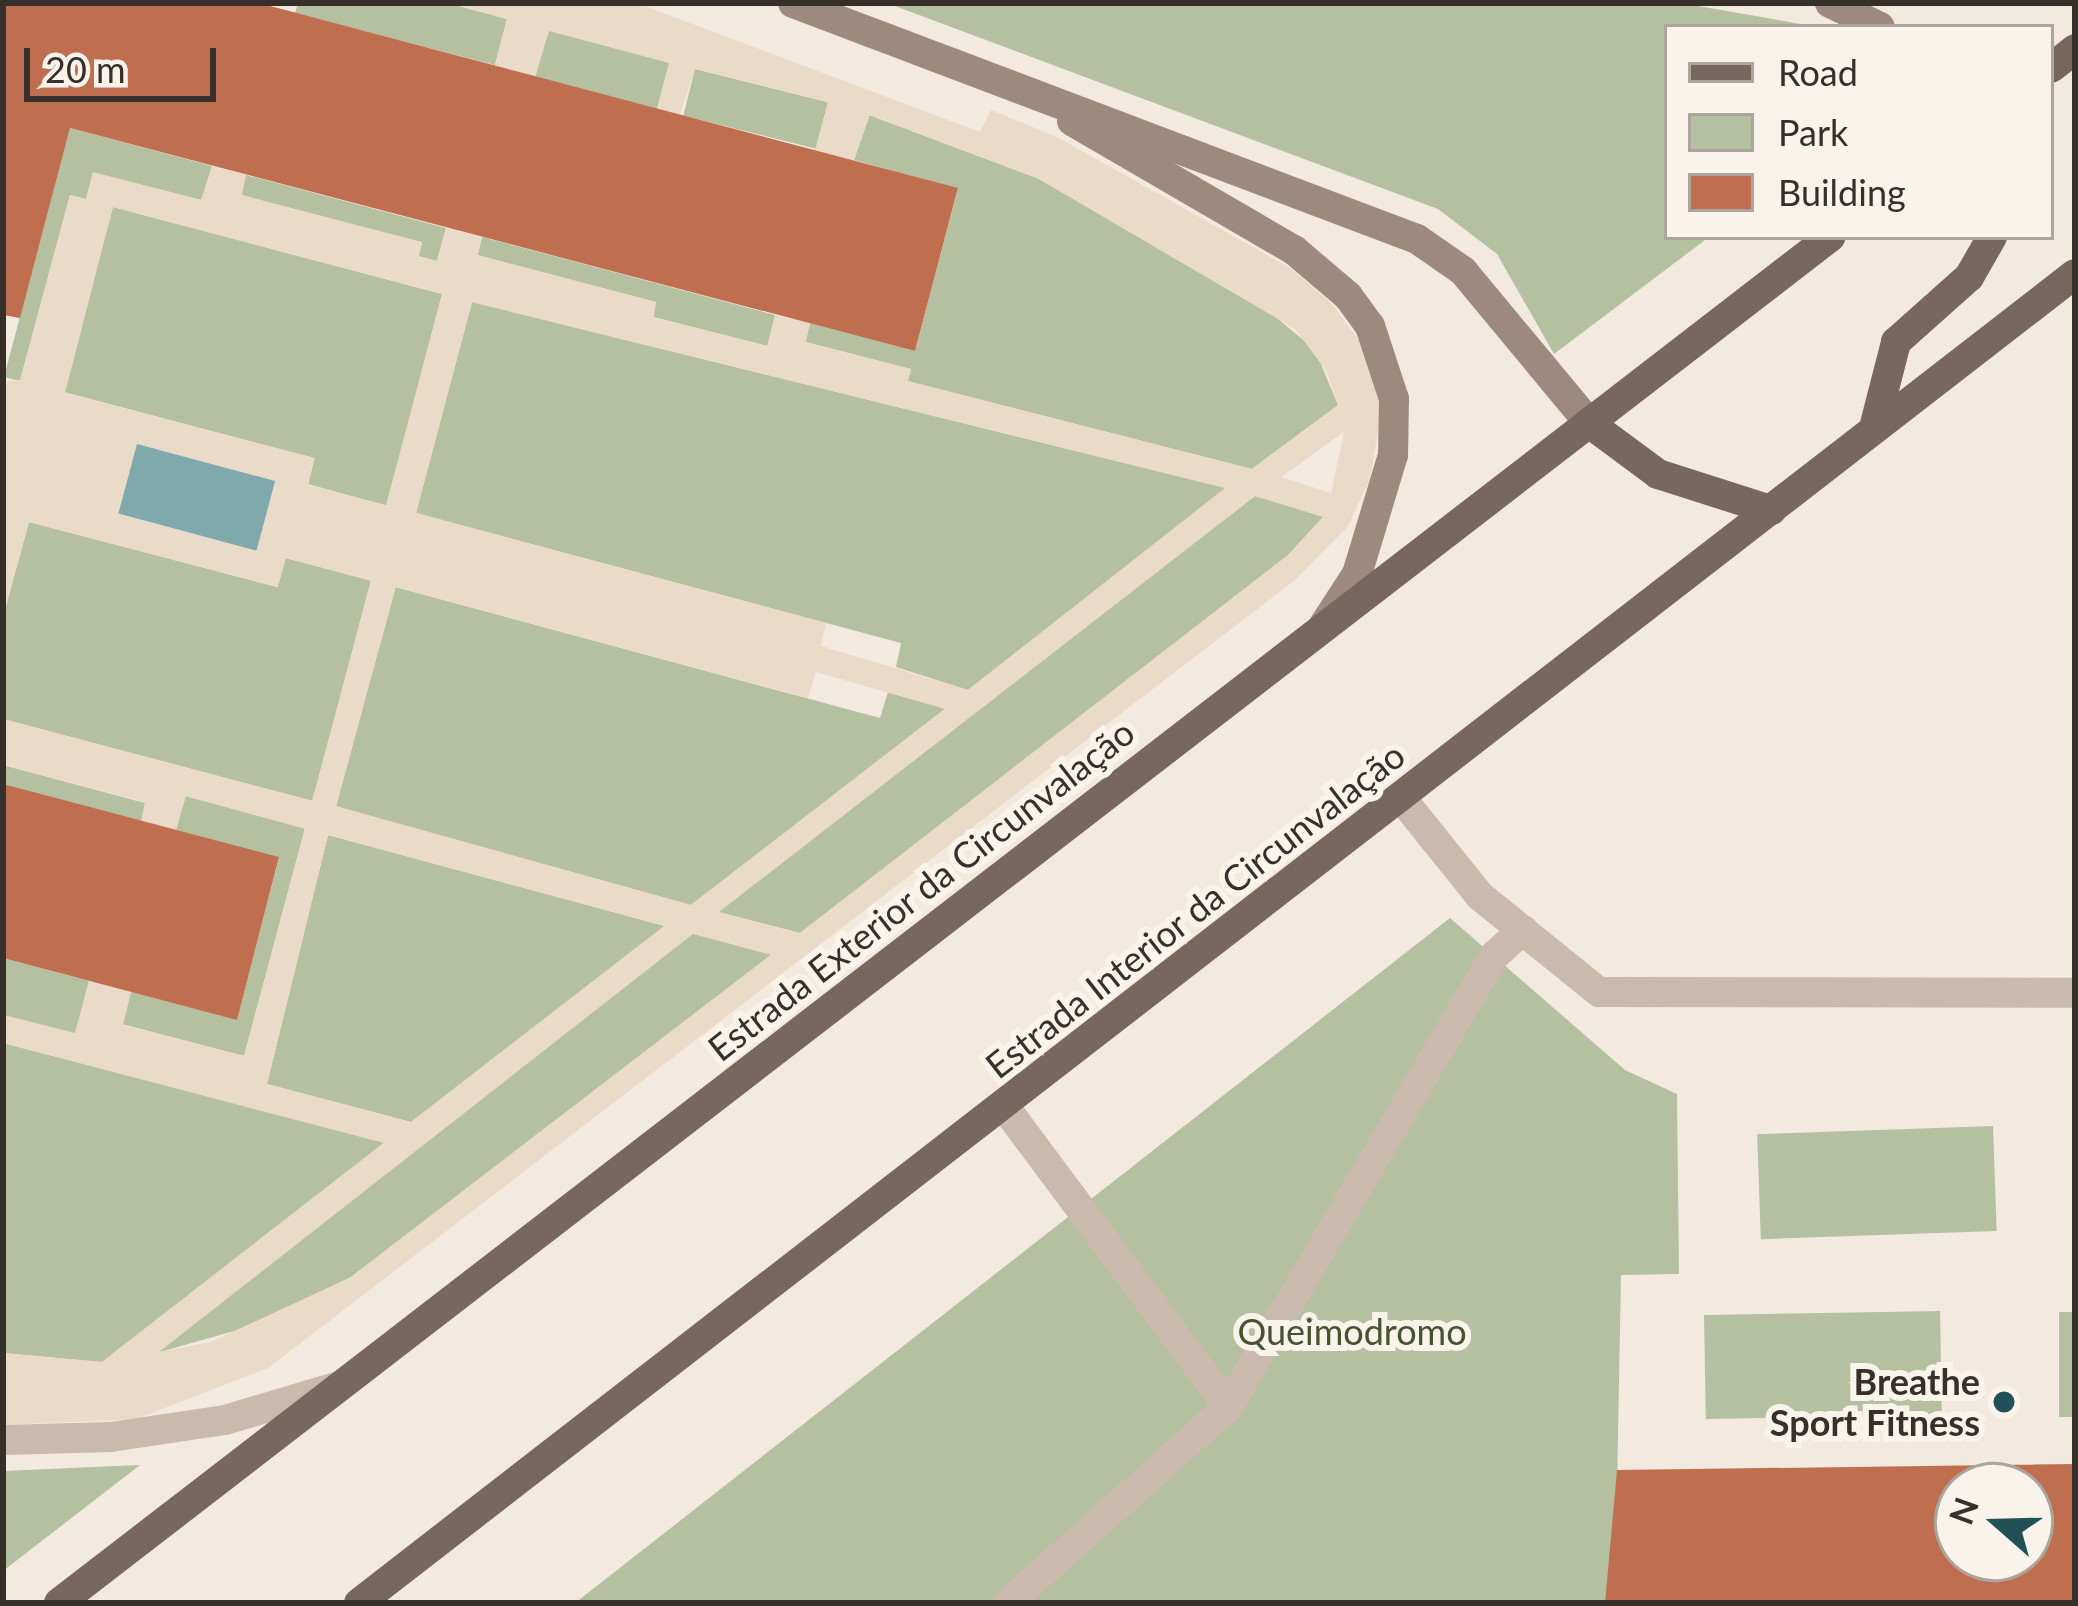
<!DOCTYPE html>
<meta charset="utf-8">
<style>
body{margin:0}
#map{position:relative;width:2078px;height:1606px;overflow:hidden;background:#f2eadf;font-family:Lato,sans-serif}
div>[style]{position:absolute}
[style*='--x']{left:calc(var(--x)*1px);top:calc(var(--y)*1px);width:calc(var(--w)*1px);rotate:calc(var(--a)*1deg)}
.green>*{inset:0;background:#b4c09f;transform-origin:0 0}
.plaza>*{inset:0;background:#e9dbc7}
.water>*{inset:0;background:#7fa9ad;transform-origin:0 0}
.building>*{inset:0;background:#bf6f4f}
.service>*{height:30px;margin:-15px;padding:0 15px;transform-origin:15px;border-radius:15px;background:#c9baab}
.minor>*{height:30px;margin:-15px;padding:0 15px;transform-origin:15px;border-radius:15px;background:#c9baab}
.secondary>*{height:30px;margin:-15px;padding:0 15px;transform-origin:15px;border-radius:15px;background:#9d8a7d}
.primary>*{height:30px;margin:-15px;padding:0 15px;transform-origin:15px;border-radius:15px;background:#78675c}
.dots>*{width:33px;height:33px;translate:-50% -50%;box-sizing:border-box;border:6px solid #f9f3eb;border-radius:50%}
span{translate:-50% -50%;white-space:nowrap;text-align:center;line-height:1.15;-webkit-text-stroke:12px #f9f3eb;paint-order:stroke}
.street-label{font-size:36px;color:#372f2a}
.park-label{font-size:36px;color:#45542f}
.poi-label{font-size:36px;color:#372f2a;font-weight:700}
.right{translate:-100% -50%;text-align:right}
.frame{position:absolute;inset:0;border:6px solid #372f2a;pointer-events:none}
.legend{position:absolute;left:1664px;top:24px;width:390px;height:216px;box-sizing:border-box;background:#f9f3eb;border:3px solid #aba59e;margin:0;padding:15px 21px;list-style:none;font-size:36px;color:#372f2a}
.legend li{display:flex;align-items:center;gap:24px;height:60px}
.legend b{width:60px;border:3px solid #aba59e}
.north{position:absolute;left:1934px;top:1462px;width:120px;height:120px;box-sizing:border-box;background:#f9f3eb;border:3px solid #aba59e;border-radius:50%;rotate:290deg;font-size:33px;font-weight:700;line-height:48px;text-align:center;color:#372f2a}
.north::after{content:'';display:block;margin:auto;width:42px;height:54px;background:#215157;clip-path:polygon(50% 0,100% 100%,50% 72%,0 100%)}
.scale{position:absolute;left:24px;top:48px;width:192px;height:54px;box-sizing:border-box;border:6px solid #372f2a;border-top:0;padding-left:15px;font-size:36px;line-height:42px;white-space:nowrap;color:#372f2a;-webkit-text-stroke:9px #f9f3eb;paint-order:stroke}
</style>
<div id="map">
<div class="green">
<i style="clip-path:polygon(298px 3px,448px 3px,507px 19px,495px 65px,295px 13px)"></i>
<i style="clip-path:polygon(887px 3px,1681px 3px,1818px 27px,1667px 27px,1667px 237px,1709px 237px,1554px 354px,1497px 254px,1438px 209px)"></i>
<i style="left:548px;top:30px;width:126px;height:49px;rotate:15deg"></i>
<i style="left:695px;top:69px;width:137px;height:48px;rotate:14deg"></i>
<i style="clip-path:polygon(869px 115px,1037px 178px,1263px 306px,1315px 350px,1338px 405px,1252px 469px,907px 381px,911px 369px,805px 342px,810px 323px,915px 351px,958px 189px,854px 160px)"></i>
<i style="clip-path:polygon(70px 128px,212px 166px,202px 200px,93px 173px,86px 199px,70px 195px,20px 381px,4px 377px)"></i>
<i style="clip-path:polygon(246px 175px,446px 228px,437px 261px,418px 256px,422px 243px,241px 195px)"></i>
<i style="clip-path:polygon(113px 207px,442px 294px,387px 506px,308px 484px,314px 458px,64px 392px)"></i>
<i style="clip-path:polygon(482px 237px,775px 315px,768px 346px,653px 317px,656px 302px,477px 255px)"></i>
<i style="clip-path:polygon(472px 302px,1226px 488px,968px 690px,896px 667px,901px 643px,416px 513px)"></i>
<i style="clip-path:polygon(1255px 496px,1324px 516px,1288px 555px,800px 933px,718px 912px)"></i>
<i style="clip-path:polygon(29px 522px,277px 587px,285px 558px,371px 580px,313px 801px,3px 719px,3px 617px)"></i>
<i style="clip-path:polygon(395px 587px,880px 718px,888px 692px,946px 708px,691px 905px,336px 807px)"></i>
<i style="left:3px;top:765px;width:148px;height:19px;rotate:15deg"></i>
<i style="clip-path:polygon(185px 796px,305px 828px,244px 1056px,122px 1024px,131px 992px,237px 1019px,279px 858px,176px 830px)"></i>
<i style="clip-path:polygon(328px 835px,665px 926px,411px 1122px,267px 1084px)"></i>
<i style="clip-path:polygon(1450px 918px,1625px 1070px,1677px 1094px,1679px 1274px,1621px 1275px,1616px 1542px,1605px 1603px,575px 1603px)"></i>
<i style="clip-path:polygon(693px 933px,772px 954px,351px 1277px,252px 1326px,156px 1353px)"></i>
<i style="clip-path:polygon(3px 958px,89px 981px,75px 1034px,3px 1015px)"></i>
<i style="clip-path:polygon(3px 1043px,385px 1142px,102px 1362px,3px 1353px)"></i>
<i style="left:1993px;top:1126px;width:105px;height:236px;rotate:88deg"></i>
<i style="left:1940px;top:1311px;width:104px;height:236px;rotate:89deg"></i>
<i style="left:2075px;top:1312px;width:105px;height:16px;rotate:90deg"></i>
<i style="clip-path:polygon(140px 1465px,3px 1571px,3px 1471px)"></i>
</div>
<div class="plaza">
<i style="clip-path:polygon(evenodd,448px 3px,637px 3px,980px 132px,991px 110px,1059px 138px,1290px 268px,1332px 304px,1364px 347px,1382px 409px,1370px 479px,1348px 526px,1295px 580px,268px 1368px,136px 1419px,3px 1425px,3px 1353px,102px 1362px,384px 1143px,3px 1043px,3px 1015px,75px 1033px,89px 981px,131px 992px,123px 1025px,244px 1056px,305px 829px,186px 796px,176px 830px,141px 821px,145px 802px,3px 765px,3px 719px,312px 801px,371px 581px,286px 558px,278px 587px,29px 522px,3px 617px,3px 382px,20px 380px,70px 195px,86px 199px,93px 172px,201px 200px,212px 166px,246px 175px,242px 195px,422px 242px,419px 256px,437px 261px,446px 228px,482px 237px,478px 255px,656px 302px,654px 317px,767px 346px,775px 315px,810px 323px,806px 342px,911px 369px,908px 381px,1252px 469px,1338px 405px,1327px 372px,1295px 329px,1037px 178px,870px 115px,854px 160px,815px 150px,828px 102px,695px 69px,680px 115px,657px 108px,669px 63px,549px 31px,535px 77px,495px 65px,507px 19px,448px 3px,113px 207px,442px 294px,386px 505px,308px 485px,315px 458px,65px 393px,113px 207px,448px 3px,472px 302px,1225px 488px,968px 690px,821px 646px,826px 623px,416px 513px,472px 302px,448px 3px,1344px 432px,1331px 493px,1281px 477px,1344px 432px,448px 3px,1255px 496px,1323px 517px,1288px 555px,800px 933px,719px 912px,1255px 496px,448px 3px,396px 587px,808px 698px,816px 672px,945px 709px,691px 905px,336px 806px,396px 587px,448px 3px,328px 835px,664px 926px,411px 1122px,267px 1084px,328px 835px,448px 3px,693px 934px,771px 955px,351px 1277px,211px 1342px,159px 1352px,693px 934px)"></i>
</div>
<div class="water">
<i style="left:137px;top:444px;width:143px;height:72px;rotate:15deg"></i>
</div>
<div class="building">
<i style="clip-path:polygon(3px 3px,259px 3px,958px 188px,915px 351px,70px 128px,20px 318px,3px 315px)"></i>
<i style="clip-path:polygon(3px 784px,279px 857px,237px 1020px,3px 958px)"></i>
<i style="clip-path:polygon(evenodd,2075px 1464px,2075px 1603px,1605px 1603px,1617px 1470px,2075px 1464px,1958px 1486px,2030px 1486px,2030px 1558px,1958px 1558px,1958px 1486px)"></i>
</div>
<div class="service">
<i style="--x:1402;--y:799;--w:124;--a:51.2"></i>
<i style="--x:1480;--y:896;--w:153;--a:38.9"></i>
<i style="--x:1599;--y:992;--w:476;--a:0.1"></i>
<i style="--x:1004;--y:1106;--w:375;--a:53.3"></i>
<i style="--x:1008;--y:1603;--w:295;--a:-41.7"></i>
<i style="--x:1228;--y:1407;--w:524;--a:-59.47"></i>
<i style="--x:1494;--y:956;--w:39;--a:-42"></i>
</div>
<div class="minor">
<i style="--x:3;--y:1440;--w:108;--a:-1.6"></i>
<i style="--x:111;--y:1437;--w:115;--a:-8.5"></i>
<i style="--x:225;--y:1420;--w:116;--a:-16.6"></i>
</div>
<div class="secondary">
<i style="--x:793;--y:3;--w:667;--a:20.72"></i>
<i style="--x:1417;--y:239;--w:56;--a:34.8"></i>
<i style="--x:1463;--y:271;--w:197;--a:50.3"></i>
<i style="--x:1830;--y:3;--w:55;--a:25.6"></i>
<i style="--x:1072;--y:121;--w:257;--a:30.2"></i>
<i style="--x:1294;--y:250;--w:71;--a:40.4"></i>
<i style="--x:1348;--y:296;--w:37;--a:54"></i>
<i style="--x:1370;--y:326;--w:77;--a:71.8"></i>
<i style="--x:1394;--y:399;--w:56;--a:91"></i>
<i style="--x:1393;--y:455;--w:124;--a:106.8"></i>
<i style="--x:1357;--y:574;--w:61;--a:122.9"></i>
</div>
<div class="primary">
<i style="--x:2051;--y:68;--w:31;--a:-38"></i>
<i style="--x:1589;--y:423;--w:86;--a:36.5"></i>
<i style="--x:1658;--y:474;--w:119;--a:17.7"></i>
<i style="--x:1875;--y:424;--w:85;--a:-75.6"></i>
<i style="--x:1896;--y:342;--w:98;--a:-41.7"></i>
<i style="--x:1969;--y:277;--w:46;--a:-60.1"></i>
<i style="--x:59;--y:1603;--w:2237;--a:-37.64"></i>
<i style="--x:359;--y:1603;--w:2170;--a:-37.76"></i>
</div>
<div class="dots">
<i style="left:2004px;top:1402px;background:#215157"></i>
</div>
<div class="street-label">
<span style="left:921px;top:890px;rotate:-38deg">Estrada Exterior da Circunvalação</span>
<span style="left:1195px;top:910px;rotate:-38deg">Estrada Interior da Circunvalação</span>
</div>
<div class="park-label">
<span style="left:1352px;top:1332px">Queimodromo</span>
</div>
<div class="poi-label">
<span class="right" style="left:1980px;top:1402px">Breathe<br>Sport Fitness</span>
</div>
<div class="frame"></div>
<ul class="legend">
<li><b style="height:15px;background:#78675c"></b>Road</li>
<li><b style="height:33px;background:#b4c09f"></b>Park</li>
<li><b style="height:33px;background:#bf6f4f"></b>Building</li>
</ul>
<div class="north">N</div>
<div class="scale">20 m</div>
</div>
